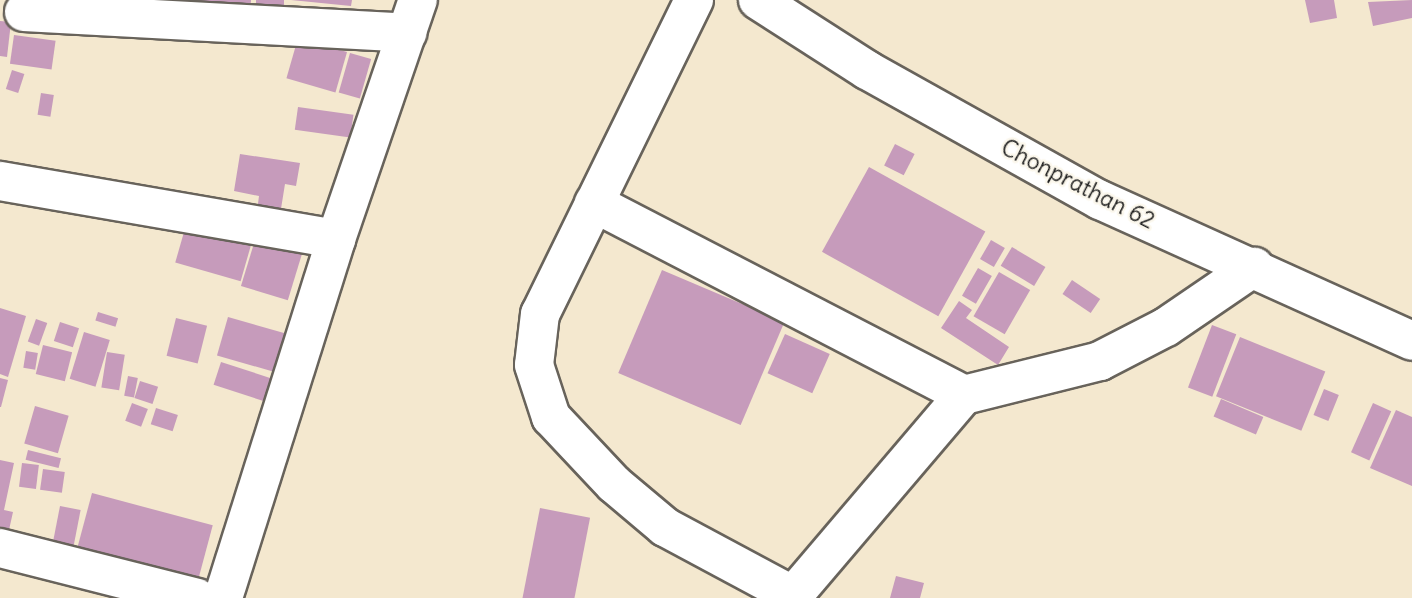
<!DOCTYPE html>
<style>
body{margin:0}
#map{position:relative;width:1412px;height:598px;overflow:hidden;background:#f4e8cf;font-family:Delius,sans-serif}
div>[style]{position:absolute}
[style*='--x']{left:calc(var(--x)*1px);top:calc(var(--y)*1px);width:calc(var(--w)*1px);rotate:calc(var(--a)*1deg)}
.building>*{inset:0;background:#c69bbb;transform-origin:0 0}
.roads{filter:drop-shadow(2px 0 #68635b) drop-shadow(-2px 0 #68635b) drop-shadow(0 2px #68635b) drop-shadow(0 -2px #68635b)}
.minor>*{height:38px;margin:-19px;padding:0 19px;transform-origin:19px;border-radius:19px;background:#fff}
span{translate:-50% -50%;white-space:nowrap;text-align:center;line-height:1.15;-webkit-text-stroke:5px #fbf7ec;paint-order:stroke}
.street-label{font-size:23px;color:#1c1c1c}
</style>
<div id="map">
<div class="building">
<i style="clip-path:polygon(133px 0,251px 0,250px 13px)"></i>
<i style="left:256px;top:0;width:28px;height:12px"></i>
<i style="clip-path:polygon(291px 0,352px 0,351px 6px)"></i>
<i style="clip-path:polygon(1305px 0,1334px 0,1337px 18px,1310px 23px)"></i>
<i style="clip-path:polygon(1412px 0,1412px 18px,1373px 26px,1368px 2px)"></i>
<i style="clip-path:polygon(0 21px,11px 22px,7px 57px,0 56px)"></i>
<i style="left:14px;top:35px;width:42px;height:29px;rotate:8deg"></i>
<i style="left:298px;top:38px;width:51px;height:42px;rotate:16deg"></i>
<i style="left:350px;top:53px;width:22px;height:41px;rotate:16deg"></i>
<i style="left:12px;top:70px;width:13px;height:20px;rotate:18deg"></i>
<i style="left:41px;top:93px;width:13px;height:22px;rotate:9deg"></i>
<i style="left:298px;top:107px;width:56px;height:23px;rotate:8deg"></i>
<i style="left:895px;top:144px;width:22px;height:24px;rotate:27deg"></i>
<i style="clip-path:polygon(240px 154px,300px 163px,296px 186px,285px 184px,280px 215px,257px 211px,259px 196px,234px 191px)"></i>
<i style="left:869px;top:167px;width:133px;height:97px;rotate:29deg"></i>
<i style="left:186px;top:225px;width:68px;height:39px;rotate:16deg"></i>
<i style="left:255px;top:240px;width:49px;height:48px;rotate:17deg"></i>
<i style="left:991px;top:240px;width:16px;height:22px;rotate:30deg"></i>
<i style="left:1012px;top:247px;width:39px;height:22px;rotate:31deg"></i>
<i style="left:978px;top:268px;width:16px;height:32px;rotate:30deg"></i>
<i style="left:662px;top:270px;width:133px;height:112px;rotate:23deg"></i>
<i style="left:999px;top:272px;width:36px;height:51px;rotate:30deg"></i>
<i style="left:1072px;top:280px;width:34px;height:17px;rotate:34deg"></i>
<i style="clip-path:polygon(959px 301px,972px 310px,966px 318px,1009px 347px,998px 365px,941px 328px)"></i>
<i style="clip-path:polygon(0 308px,26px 316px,8px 377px,0 374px)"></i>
<i style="left:98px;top:312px;width:21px;height:9px;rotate:17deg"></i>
<i style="left:228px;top:317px;width:60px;height:40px;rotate:16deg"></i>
<i style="left:176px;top:318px;width:32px;height:39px;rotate:14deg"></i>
<i style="left:36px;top:319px;width:12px;height:24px;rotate:20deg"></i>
<i style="left:60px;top:322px;width:20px;height:20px;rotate:18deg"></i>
<i style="left:1212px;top:325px;width:26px;height:67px;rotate:21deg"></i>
<i style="left:84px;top:332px;width:27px;height:49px;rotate:17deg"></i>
<i style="left:785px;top:334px;width:49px;height:43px;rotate:24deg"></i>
<i style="left:1240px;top:337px;width:92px;height:64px;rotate:22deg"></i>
<i style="left:43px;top:345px;width:30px;height:30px;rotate:14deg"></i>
<i style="left:26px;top:351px;width:12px;height:17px;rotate:9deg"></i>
<i style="left:107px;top:352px;width:18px;height:36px;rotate:9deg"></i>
<i style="left:221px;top:362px;width:54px;height:24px;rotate:18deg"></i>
<i style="left:128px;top:376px;width:10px;height:20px;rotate:11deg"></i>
<i style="clip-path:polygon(0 378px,8px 380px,1px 407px,0 407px)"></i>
<i style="left:140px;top:381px;width:19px;height:18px;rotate:18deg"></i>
<i style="left:1324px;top:389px;width:16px;height:28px;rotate:22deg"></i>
<i style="left:1221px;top:399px;width:46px;height:19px;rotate:23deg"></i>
<i style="left:132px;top:403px;width:17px;height:19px;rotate:21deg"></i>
<i style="left:1373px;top:403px;width:20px;height:54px;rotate:24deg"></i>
<i style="left:35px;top:406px;width:35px;height:39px;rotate:16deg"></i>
<i style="left:156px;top:408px;width:23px;height:17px;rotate:18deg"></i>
<i style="clip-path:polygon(1396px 410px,1412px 417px,1412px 486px,1370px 468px)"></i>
<i style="left:28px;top:450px;width:34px;height:10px;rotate:14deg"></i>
<i style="clip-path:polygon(0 460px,14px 463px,4px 510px,13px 512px,9px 530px,0 528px)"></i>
<i style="left:22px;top:463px;width:17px;height:24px;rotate:7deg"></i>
<i style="left:43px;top:469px;width:22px;height:21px;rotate:8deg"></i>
<i style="left:92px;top:493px;width:125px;height:62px;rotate:15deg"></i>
<i style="left:60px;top:506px;width:21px;height:36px;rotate:11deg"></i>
<i style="left:540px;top:508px;width:51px;height:92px;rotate:11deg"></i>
<i style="clip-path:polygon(896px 576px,924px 583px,920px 598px,890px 598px)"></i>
</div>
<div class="roads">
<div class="minor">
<i style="--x:694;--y:0;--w:350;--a:116.1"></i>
<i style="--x:540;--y:314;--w:51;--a:96.7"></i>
<i style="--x:534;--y:365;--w:55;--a:71.9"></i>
<i style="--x:551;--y:417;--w:92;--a:46.8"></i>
<i style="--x:614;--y:484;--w:67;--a:40.1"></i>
<i style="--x:665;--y:527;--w:144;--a:28.2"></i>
<i style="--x:758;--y:0;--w:130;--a:32.7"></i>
<i style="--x:867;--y:70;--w:267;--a:29.2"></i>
<i style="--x:1100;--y:200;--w:342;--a:24.3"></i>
<i style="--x:24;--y:12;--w:384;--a:3.1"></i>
<i style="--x:0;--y:181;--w:341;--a:9.8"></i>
<i style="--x:594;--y:203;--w:417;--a:27.4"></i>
<i style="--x:0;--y:548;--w:203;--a:14.2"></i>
<i style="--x:223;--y:598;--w:376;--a:-72.5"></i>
<i style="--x:336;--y:239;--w:253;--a:-71.1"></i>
<i style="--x:791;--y:598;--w:267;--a:-49.6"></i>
<i style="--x:964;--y:395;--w:140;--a:-14"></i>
<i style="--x:1100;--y:361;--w:74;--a:-27.3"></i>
<i style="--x:1166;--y:327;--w:107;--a:-34.3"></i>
</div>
</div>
<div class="street-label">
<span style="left:1078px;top:184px;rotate:27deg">Chonprathan 62</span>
</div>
</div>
